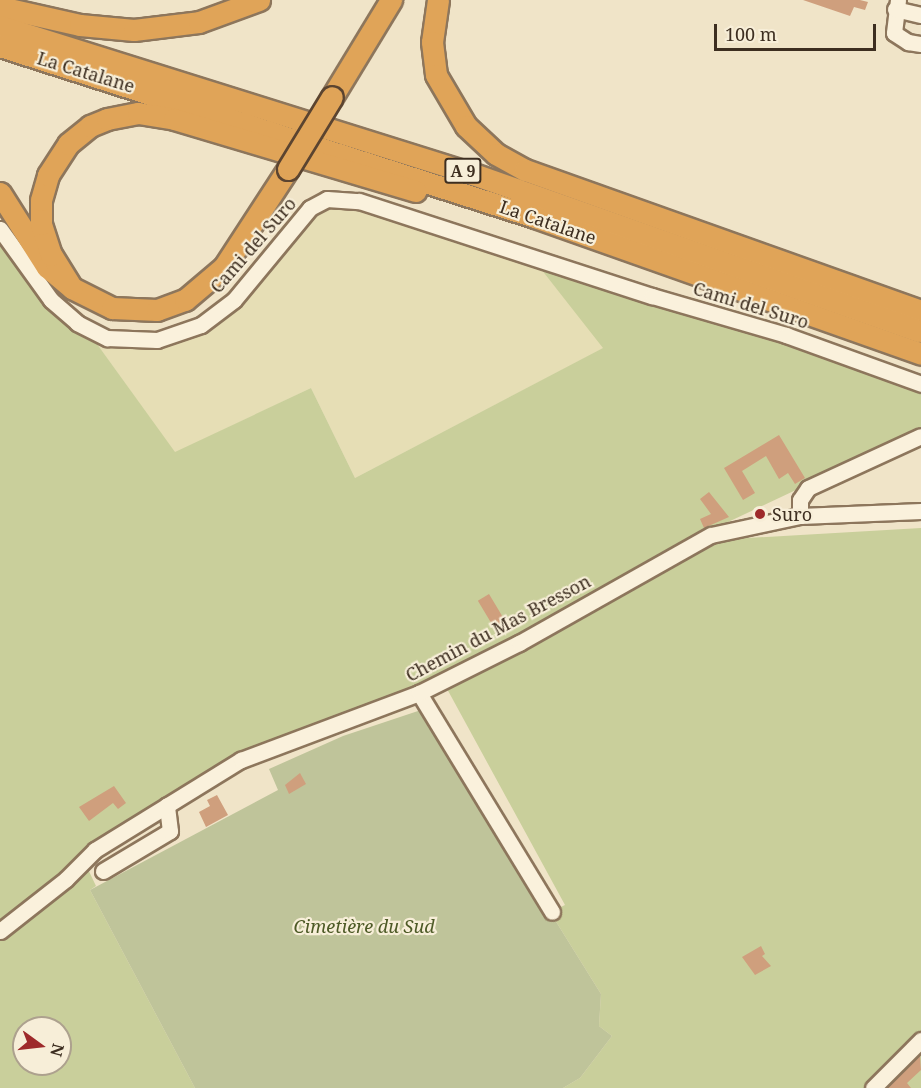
<!DOCTYPE html>
<meta charset="utf-8">
<style>
body{margin:0}
#map{position:relative;width:921px;height:1088px;overflow:hidden;background:#f0e4c8;font-family:"Noto Serif",serif}
div>[style]{position:absolute}
[style*='--x']{left:calc(var(--x)*1px);top:calc(var(--y)*1px);width:calc(var(--w)*1px);rotate:calc(var(--a)*1deg)}
.farmland>*{inset:0;background:#e6deb5}
.green>*{inset:0;background:#c9cf9b}
.cemetery>*{inset:0;background:#bfc49a}
.building>*{inset:0;background:#cf9f7d;transform-origin:0 0}
.roads{filter:drop-shadow(2px 0 #8d765c) drop-shadow(-2px 0 #8d765c) drop-shadow(0 2px #8d765c) drop-shadow(0 -2px #8d765c)}
.minor>*{height:15px;margin:-7.5px;padding:0 7.5px;transform-origin:7.5px;border-radius:7.5px;background:#faf1dc}
.highway>*{height:21px;margin:-10.5px;padding:0 10.5px;transform-origin:10.5px;border-radius:10.5px;background:#e0a458}
.bridges{filter:drop-shadow(2px 0 #5b4430) drop-shadow(-2px 0 #5b4430) drop-shadow(0 2px #5b4430) drop-shadow(0 -2px #5b4430)}
.highway-bridge>*{height:21px;margin:-10.5px;padding:0 10.5px;transform-origin:10.5px;border-radius:10.5px;background:#e0a458}
.dots>*{width:16px;height:16px;translate:-50% -50%;box-sizing:border-box;border:3px solid #f7eed8;border-radius:50%}
span{translate:-50% -50%;white-space:nowrap;text-align:center;line-height:1.15;-webkit-text-stroke:4.5px #f7eed8;paint-order:stroke}
.shield-label span{padding:2px 4px;background:#f7eed8;border:2px solid;border-radius:4px;-webkit-text-stroke-width:0}
.shield-label{font-size:16px;color:#3d2e20;font-weight:700}
.street-label{font-size:18px;color:#3d2e20}
.poi-label{font-size:18px;color:#3d2e20}
.left{translate:0 -50%;text-align:left}
.park-label{font-size:18px;color:#4d5a26;font-style:italic}
.north{position:absolute;left:12px;top:1016px;width:60px;height:60px;box-sizing:border-box;background:#f7eed8;border:2px solid #ada18e;border-radius:50%;rotate:105deg;font-size:16px;font-weight:700;line-height:24px;text-align:center;color:#3d2e20}
.north::after{content:'';display:block;margin:auto;width:21px;height:27px;background:#9e2a2b;clip-path:polygon(50% 0,100% 100%,50% 72%,0 100%)}
.scale{position:absolute;left:714px;top:24px;width:162px;height:27px;box-sizing:border-box;border:3px solid #3d2e20;border-top:0;padding-left:8px;font-size:18px;line-height:21px;white-space:nowrap;color:#3d2e20;-webkit-text-stroke:4px #f7eed8;paint-order:stroke}
</style>
<div id="map">
<div class="farmland">
<i style="clip-path:polygon(328px 204px,358px 205px,537px 264px,604px 348px,355px 478px,311px 388px,175px 453px,92px 337px,157px 345px,204px 329px,313px 212px)"></i>
</div>
<div class="green">
<i style="clip-path:polygon(0 237px,92px 337px,175px 452px,311px 388px,355px 478px,603px 348px,537px 264px,785px 340px,921px 390px,921px 431px,709px 531px,517px 639px,417px 688px,239px 756px,63px 876px,0 925px)"></i>
<i style="clip-path:polygon(921px 528px,921px 1088px,563px 1088px,580px 1078px,612px 1036px,599px 1026px,601px 994px,555px 920px,546px 914px,565px 905px,446px 687px,713px 540px)"></i>
<i style="clip-path:polygon(evenodd,86px 865px,96px 886px,90px 890px,195px 1088px,0 1088px,0 937px,86px 865px,24px 1028px,60px 1028px,60px 1064px,24px 1064px,24px 1028px)"></i>
</div>
<div class="cemetery">
<i style="clip-path:polygon(436px 705px,546px 914px,555px 920px,601px 994px,599px 1026px,612px 1036px,580px 1078px,563px 1088px,195px 1088px,90px 890px,278px 790px,269px 769px,343px 736px)"></i>
</div>
<div class="building">
<i style="clip-path:polygon(803px 0,860px 0,868px 2px,865px 10px,854px 7px,850px 16px)"></i>
<i style="clip-path:polygon(779px 435px,805px 478px,795px 484px,788px 473px,779px 479px,766px 456px,742px 471px,755px 493px,743px 500px,724px 468px)"></i>
<i style="clip-path:polygon(709px 492px,729px 517px,704px 528px,700px 519px,711px 514px,700px 499px)"></i>
<i style="left:489px;top:594px;width:37px;height:13px;rotate:59deg"></i>
<i style="clip-path:polygon(300px 773px,306px 784px,289px 794px,285px 785px)"></i>
<i style="clip-path:polygon(114px 786px,126px 803px,118px 809px,113px 803px,89px 821px,79px 807px)"></i>
<i style="clip-path:polygon(217px 795px,228px 815px,206px 827px,199px 812px,210px 806px,207px 800px)"></i>
<i style="clip-path:polygon(761px 946px,765px 954px,762px 956px,771px 966px,755px 975px,742px 957px)"></i>
<i style="clip-path:polygon(920px 1055px,921px 1070px,907px 1083px,911px 1088px,887px 1088px)"></i>
</div>
<div class="roads">
<div class="minor">
<i style="--x:898;--y:0;--w:33;--a:97"></i>
<i style="--x:894;--y:33;--w:17;--a:33"></i>
<i style="--x:908;--y:42;--w:13;--a:9"></i>
<i style="--x:895;--y:9;--w:27;--a:13"></i>
<i style="--x:0;--y:229;--w:87;--a:54.3"></i>
<i style="--x:51;--y:300;--w:35;--a:41"></i>
<i style="--x:77;--y:323;--w:34;--a:27"></i>
<i style="--x:107;--y:338;--w:50;--a:2.3"></i>
<i style="--x:157;--y:340;--w:46;--a:-18.8"></i>
<i style="--x:201;--y:325;--w:41;--a:-37.1"></i>
<i style="--x:234;--y:300;--w:119;--a:-50.4"></i>
<i style="--x:310;--y:208;--w:19;--a:-28"></i>
<i style="--x:327;--y:199;--w:32;--a:4"></i>
<i style="--x:359;--y:201;--w:308;--a:18"></i>
<i style="--x:652;--y:296;--w:140;--a:16.2"></i>
<i style="--x:786;--y:335;--w:144;--a:19.9"></i>
<i style="--x:800;--y:516;--w:16;--a:-90"></i>
<i style="--x:800;--y:500;--w:14;--a:-56"></i>
<i style="--x:808;--y:488;--w:124;--a:-24.7"></i>
<i style="--x:419;--y:693;--w:256;--a:58.7"></i>
<i style="--x:103;--y:871;--w:78;--a:-30.8"></i>
<i style="--x:170;--y:831;--w:26;--a:-97"></i>
<i style="--x:0;--y:931;--w:84;--a:-38.2"></i>
<i style="--x:66;--y:879;--w:41;--a:-45"></i>
<i style="--x:95;--y:850;--w:172;--a:-31.7"></i>
<i style="--x:241;--y:760;--w:190;--a:-20.6"></i>
<i style="--x:419;--y:693;--w:112;--a:-26.6"></i>
<i style="--x:519;--y:643;--w:220;--a:-29.4"></i>
<i style="--x:711;--y:535;--w:91;--a:-12.1"></i>
<i style="--x:800;--y:516;--w:121;--a:-2.4"></i>
<i style="--x:873;--y:1088;--w:68;--a:-45"></i>
</div>
<div class="highway">
<i style="--x:438;--y:0;--w:42;--a:98.1"></i>
<i style="--x:432;--y:42;--w:33;--a:83"></i>
<i style="--x:436;--y:75;--w:59;--a:59.5"></i>
<i style="--x:466;--y:126;--w:41;--a:43"></i>
<i style="--x:496;--y:154;--w:33;--a:29"></i>
<i style="--x:525;--y:170;--w:420;--a:19.6"></i>
<i style="--x:0;--y:7;--w:82;--a:12.7"></i>
<i style="--x:80;--y:25;--w:54;--a:5.3"></i>
<i style="--x:134;--y:30;--w:65;--a:-7"></i>
<i style="--x:199;--y:22;--w:64;--a:-20.1"></i>
<i style="--x:0;--y:26;--w:496;--a:17.4"></i>
<i style="--x:473;--y:174;--w:475;--a:19.4"></i>
<i style="--x:0;--y:46;--w:562;--a:17.73"></i>
<i style="--x:535;--y:217;--w:410;--a:19.5"></i>
<i style="--x:332;--y:97;--w:114;--a:-58.7"></i>
<i style="--x:0;--y:193;--w:88;--a:57.6"></i>
<i style="--x:47;--y:267;--w:33;--a:40"></i>
<i style="--x:72;--y:288;--w:45;--a:26.6"></i>
<i style="--x:112;--y:308;--w:45;--a:2.5"></i>
<i style="--x:157;--y:310;--w:30;--a:-20"></i>
<i style="--x:185;--y:300;--w:51;--a:-40.2"></i>
<i style="--x:224;--y:267;--w:117;--a:-56.9"></i>
<i style="--x:72;--y:288;--w:39;--a:-122"></i>
<i style="--x:51;--y:255;--w:33;--a:-108"></i>
<i style="--x:41;--y:224;--w:24;--a:-90"></i>
<i style="--x:41;--y:200;--w:26;--a:-74"></i>
<i style="--x:48;--y:175;--w:37;--a:-57"></i>
<i style="--x:68;--y:144;--w:28;--a:-39"></i>
<i style="--x:90;--y:126;--w:18;--a:-22"></i>
<i style="--x:107;--y:119;--w:32;--a:-11"></i>
<i style="--x:138;--y:113;--w:36;--a:9"></i>
<i style="--x:174;--y:119;--w:252;--a:16.6"></i>
</div>
</div>
<div class="bridges">
<div class="highway-bridge">
<i style="--x:288;--y:169;--w:84;--a:-58.6"></i>
</div>
</div>
<div class="dots">
<i style="left:760px;top:514px;background:#9e2a2b"></i>
</div>
<div class="shield-label">
<span style="left:463px;top:171px">A 9</span>
</div>
<div class="street-label">
<span style="left:86px;top:72px;rotate:17deg">La Catalane</span>
<span style="left:548px;top:222px;rotate:19deg">La Catalane</span>
<span style="left:253px;top:245px;rotate:-49deg">Cami del Suro</span>
<span style="left:751px;top:305px;rotate:17deg">Cami del Suro</span>
<span style="left:498px;top:628px;rotate:-28deg">Chemin du Mas Bresson</span>
</div>
<div class="poi-label">
<span class="left" style="left:772px;top:514px">Suro</span>
</div>
<div class="park-label">
<span style="left:364px;top:926px">Cimetière du Sud</span>
</div>
<div class="north">N</div>
<div class="scale">100 m</div>
</div>
